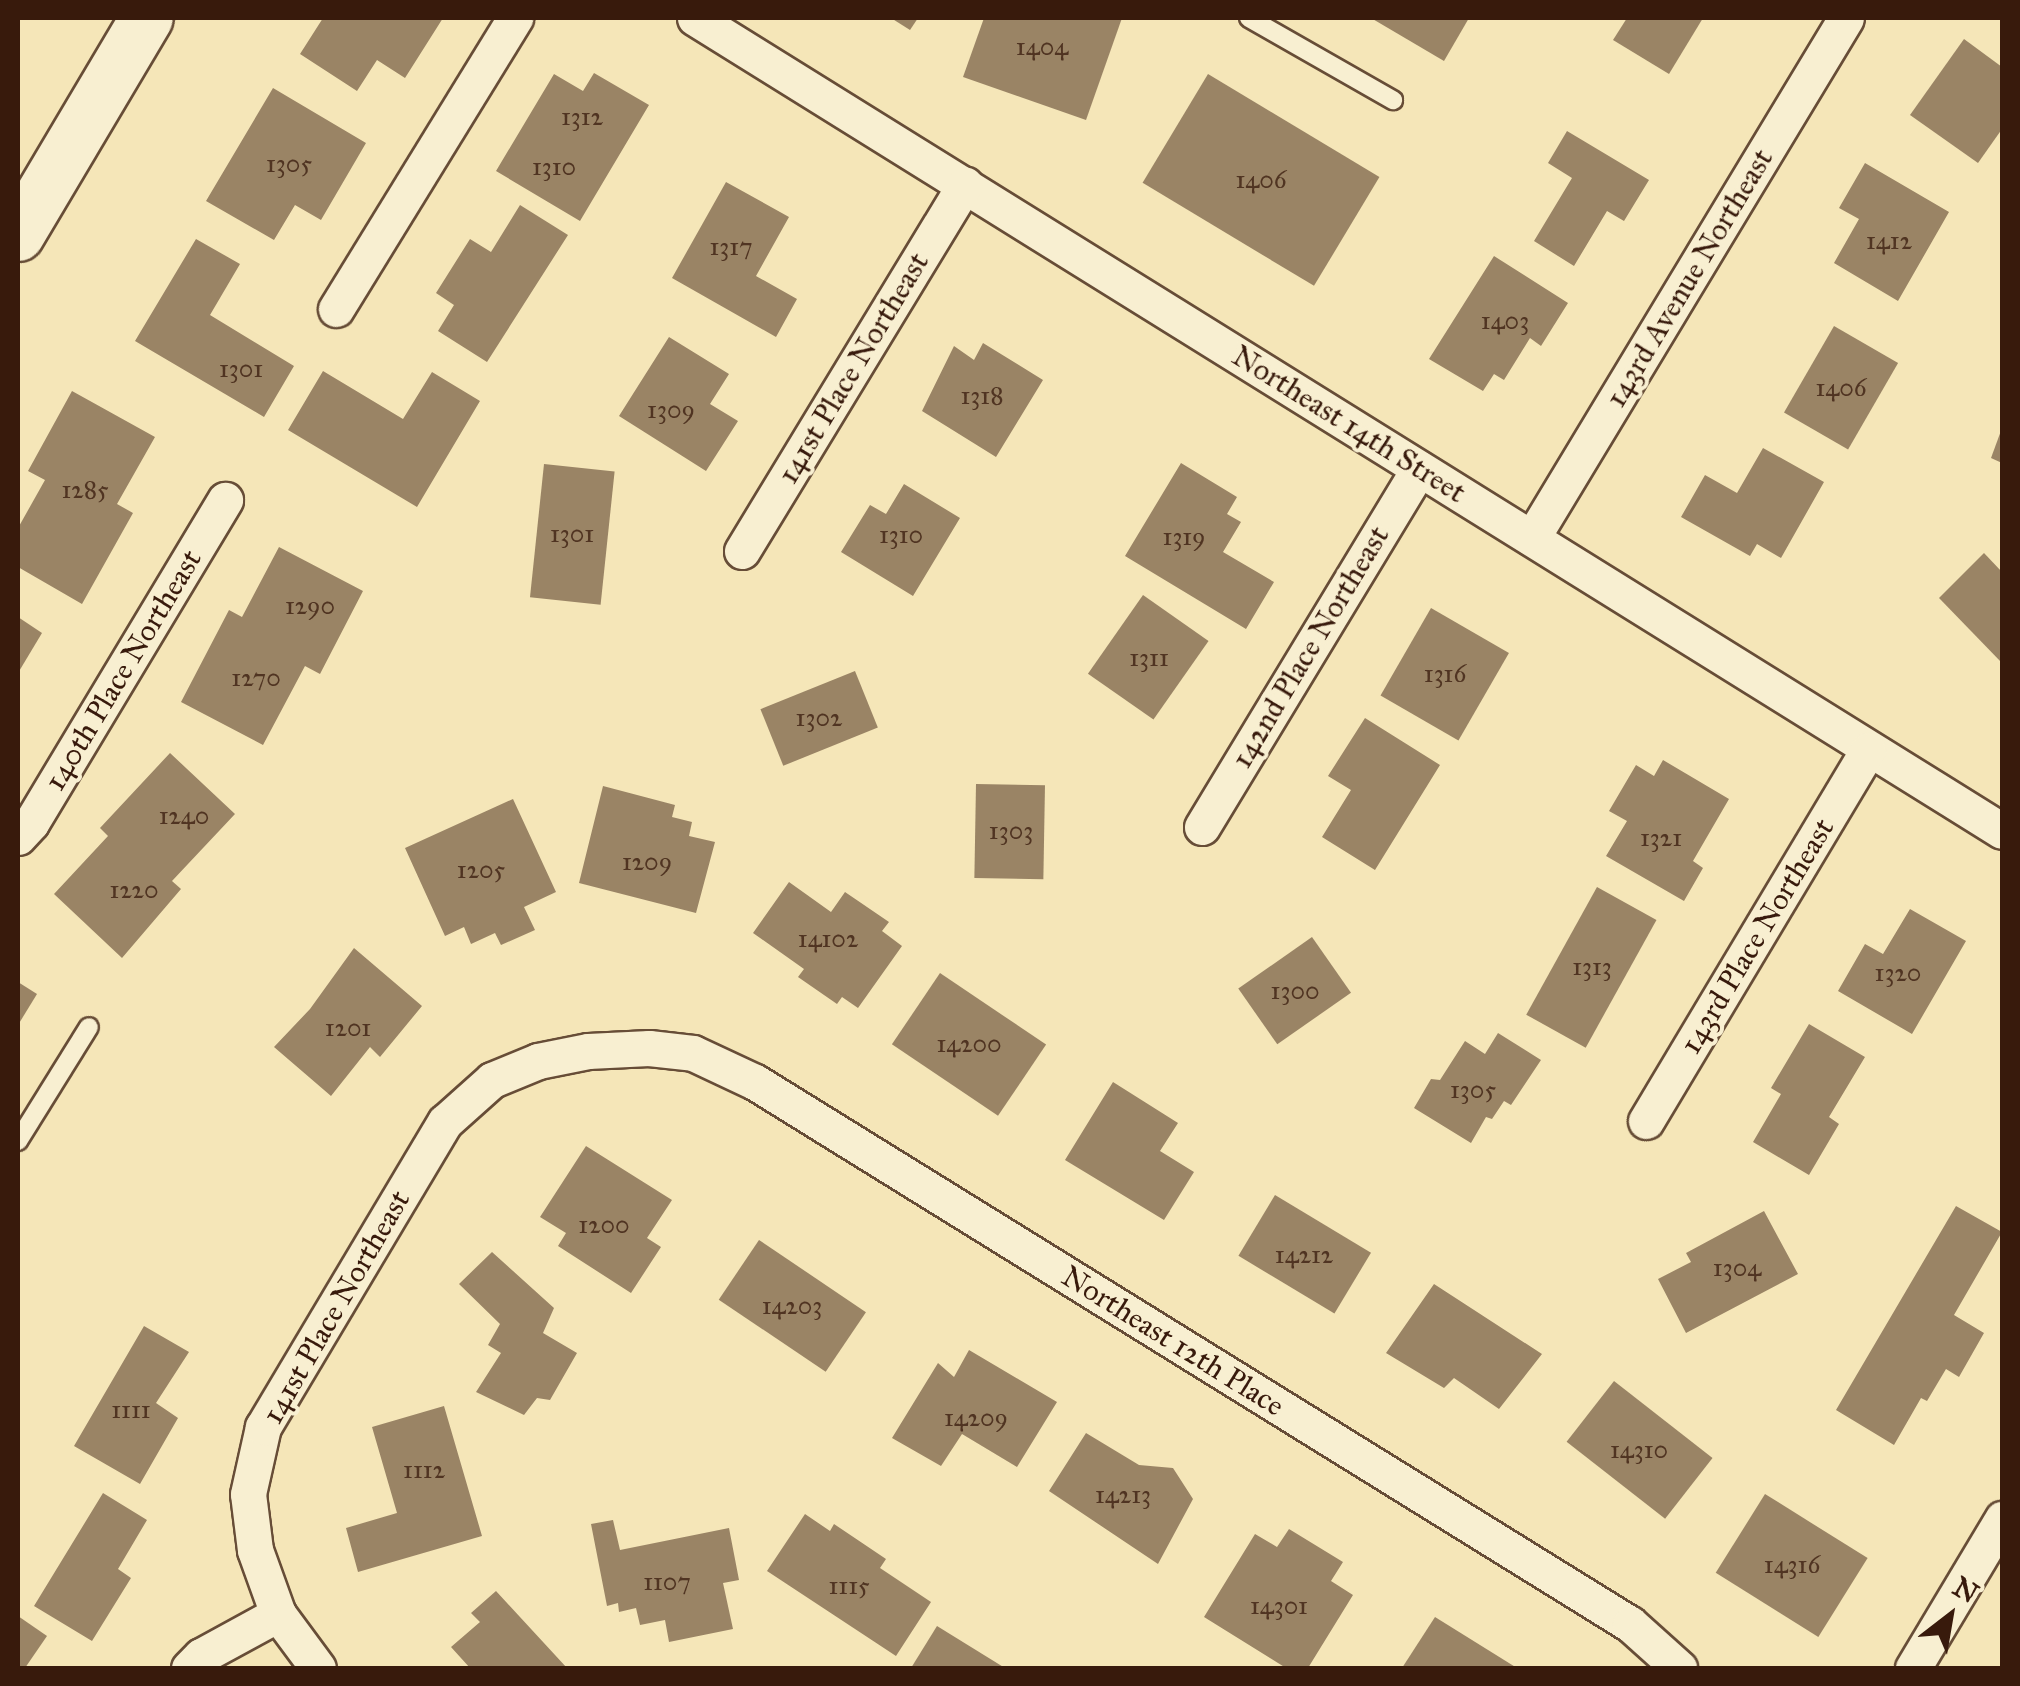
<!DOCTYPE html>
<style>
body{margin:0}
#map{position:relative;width:2020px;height:1686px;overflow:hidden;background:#f5e6b8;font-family:"IM FELL Great Primer",serif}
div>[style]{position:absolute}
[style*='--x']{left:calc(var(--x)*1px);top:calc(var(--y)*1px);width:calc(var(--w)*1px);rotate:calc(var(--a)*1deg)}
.building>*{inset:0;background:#9a8465;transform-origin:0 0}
.roads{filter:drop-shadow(2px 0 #674d37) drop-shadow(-2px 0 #674d37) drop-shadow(0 2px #674d37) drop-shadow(0 -2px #674d37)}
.lane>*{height:18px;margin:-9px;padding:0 9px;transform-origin:9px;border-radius:9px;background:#f8efd1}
.street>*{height:35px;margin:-17.5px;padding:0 17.5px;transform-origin:17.5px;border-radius:17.5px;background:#f8efd1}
.secondary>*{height:52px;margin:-26px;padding:0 26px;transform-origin:26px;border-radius:26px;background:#f8efd1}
span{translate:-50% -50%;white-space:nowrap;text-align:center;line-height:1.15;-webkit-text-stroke:8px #f8efd1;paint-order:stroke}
.number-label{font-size:25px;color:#503422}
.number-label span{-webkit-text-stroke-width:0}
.street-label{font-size:30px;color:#381a0c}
.frame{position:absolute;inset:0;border:20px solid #381a0c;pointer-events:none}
.north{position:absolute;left:1900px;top:1566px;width:100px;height:100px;-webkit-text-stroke:8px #f8efd1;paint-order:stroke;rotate:31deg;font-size:28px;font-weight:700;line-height:40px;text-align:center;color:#381a0c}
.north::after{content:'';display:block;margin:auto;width:35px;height:45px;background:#381a0c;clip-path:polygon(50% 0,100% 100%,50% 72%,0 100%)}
</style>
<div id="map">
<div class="building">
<i style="clip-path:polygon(323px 18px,443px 18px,405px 78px,377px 60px,357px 91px,300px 54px)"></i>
<i style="clip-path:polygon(891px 18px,918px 18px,910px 30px)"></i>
<i style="clip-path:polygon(984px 18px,1122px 18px,1086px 120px,963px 77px)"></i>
<i style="clip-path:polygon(1371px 18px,1469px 18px,1444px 61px)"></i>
<i style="clip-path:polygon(1627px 18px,1703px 18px,1669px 74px,1613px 40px)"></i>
<i style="clip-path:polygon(1964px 39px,2002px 67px,2002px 129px,1978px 163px,1910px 115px)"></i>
<i style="clip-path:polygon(594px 73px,649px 105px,580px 221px,496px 171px,554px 74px,583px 91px)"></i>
<i style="left:1208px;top:74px;width:200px;height:127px;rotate:31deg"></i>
<i style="clip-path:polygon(273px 88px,366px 143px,321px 220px,295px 205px,274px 240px,206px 201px)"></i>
<i style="clip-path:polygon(1567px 131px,1649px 180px,1624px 221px,1607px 211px,1574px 266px,1534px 241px,1572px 178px,1548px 163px)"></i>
<i style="clip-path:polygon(1865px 163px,1949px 212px,1898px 301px,1834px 263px,1859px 219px,1839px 208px)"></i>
<i style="clip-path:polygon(726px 182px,789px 217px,756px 276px,797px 299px,776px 337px,672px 278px)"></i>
<i style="clip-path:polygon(520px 205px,568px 235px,487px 362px,438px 331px,454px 305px,436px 293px,470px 239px,491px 252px)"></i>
<i style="clip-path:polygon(196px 239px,240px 264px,210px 315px,294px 366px,264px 417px,135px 341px)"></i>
<i style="clip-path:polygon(1494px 256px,1568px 303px,1541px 346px,1530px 338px,1504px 380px,1494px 374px,1483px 391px,1429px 359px)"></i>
<i style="left:1834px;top:326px;width:74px;height:100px;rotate:30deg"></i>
<i style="clip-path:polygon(669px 337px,729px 374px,710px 404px,738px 421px,706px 471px,619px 416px)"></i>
<i style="clip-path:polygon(983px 343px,1043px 380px,996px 457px,922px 411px,954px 346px,974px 360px)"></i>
<i style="clip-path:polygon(323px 371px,403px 419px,432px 372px,480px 401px,417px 507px,288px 430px)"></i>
<i style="clip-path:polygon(72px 391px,155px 437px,117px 504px,133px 513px,82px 604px,18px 567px,18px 528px,45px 480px,28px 471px)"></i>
<i style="clip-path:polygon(2002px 428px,2002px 463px,1991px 458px)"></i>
<i style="clip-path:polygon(1763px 448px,1824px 482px,1781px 558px,1757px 544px,1750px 556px,1681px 517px,1705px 475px,1737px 493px)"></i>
<i style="clip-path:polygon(1181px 463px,1237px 497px,1227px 514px,1241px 522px,1223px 552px,1274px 582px,1246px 629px,1125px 556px)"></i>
<i style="left:544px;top:464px;width:71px;height:134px;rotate:6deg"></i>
<i style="clip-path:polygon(904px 484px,960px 518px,913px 596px,841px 552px,870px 505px,886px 514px)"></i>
<i style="clip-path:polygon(279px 547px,363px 591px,320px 674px,305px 666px,263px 745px,181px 702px,229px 610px,242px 617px)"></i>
<i style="clip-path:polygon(1984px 553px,2002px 572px,2002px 663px,1939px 598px)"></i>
<i style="left:1143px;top:595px;width:80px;height:96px;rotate:35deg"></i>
<i style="left:1431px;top:608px;width:90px;height:101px;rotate:30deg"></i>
<i style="clip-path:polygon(18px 617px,42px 633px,18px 673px)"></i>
<i style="left:855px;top:671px;width:61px;height:102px;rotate:68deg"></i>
<i style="clip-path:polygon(1365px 718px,1440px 765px,1375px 870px,1322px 837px,1351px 790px,1328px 776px)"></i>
<i style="clip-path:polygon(170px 753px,235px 814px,172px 881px,181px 889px,122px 958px,54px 894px,108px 836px,100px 828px)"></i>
<i style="clip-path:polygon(1663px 760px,1729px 799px,1693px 861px,1703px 868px,1684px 901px,1606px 856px,1627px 821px,1609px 811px,1636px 765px,1654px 776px)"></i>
<i style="left:976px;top:784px;width:69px;height:94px;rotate:1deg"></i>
<i style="clip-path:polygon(603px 786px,675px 805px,672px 817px,692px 822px,689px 836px,715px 842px,696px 913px,579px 883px)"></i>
<i style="clip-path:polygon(513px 799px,556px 892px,524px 907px,535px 930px,501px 945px,495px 933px,471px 944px,464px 927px,445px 936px,405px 848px)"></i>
<i style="clip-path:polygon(789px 882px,831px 912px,845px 892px,889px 922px,882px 931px,902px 946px,858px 1008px,842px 997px,837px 1004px,798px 977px,804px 969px,753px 933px)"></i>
<i style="left:1597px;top:887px;width:68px;height:146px;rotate:29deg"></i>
<i style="clip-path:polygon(1910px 909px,1966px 941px,1912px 1034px,1838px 991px,1865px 944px,1883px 954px)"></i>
<i style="left:1312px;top:937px;width:68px;height:90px;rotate:55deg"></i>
<i style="clip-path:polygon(354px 948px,422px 1006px,380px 1057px,370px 1047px,331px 1096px,274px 1047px,310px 1009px)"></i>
<i style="left:940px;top:973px;width:128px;height:86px;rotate:34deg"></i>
<i style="clip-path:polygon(18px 982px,37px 994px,18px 1025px)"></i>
<i style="clip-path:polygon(1809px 1024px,1865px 1057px,1829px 1117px,1839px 1124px,1809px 1175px,1753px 1142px,1781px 1094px,1771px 1088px)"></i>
<i style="clip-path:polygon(1498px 1033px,1541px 1060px,1511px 1105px,1504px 1101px,1492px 1119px,1486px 1117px,1471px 1143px,1414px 1108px,1431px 1079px,1440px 1080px,1465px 1041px,1485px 1054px)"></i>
<i style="clip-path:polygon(1113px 1082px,1178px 1123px,1160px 1151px,1194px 1172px,1164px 1220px,1065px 1160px)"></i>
<i style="clip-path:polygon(586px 1146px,672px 1200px,647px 1238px,661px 1247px,631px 1293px,558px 1246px,566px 1233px,540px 1217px)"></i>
<i style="left:1275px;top:1195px;width:112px;height:71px;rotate:31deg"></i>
<i style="clip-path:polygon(1956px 1206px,2002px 1232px,1954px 1315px,1984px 1333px,1959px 1377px,1946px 1369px,1927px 1401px,1921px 1398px,1894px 1445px,1836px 1410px)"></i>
<i style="clip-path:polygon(1764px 1211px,1798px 1274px,1686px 1333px,1658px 1279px,1691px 1262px,1686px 1253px)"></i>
<i style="left:759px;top:1240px;width:129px;height:72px;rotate:34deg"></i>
<i style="clip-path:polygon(492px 1252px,554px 1308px,543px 1333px,577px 1353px,550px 1400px,537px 1398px,524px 1415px,476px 1392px,501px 1353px,488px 1345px,500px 1324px,459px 1284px)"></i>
<i style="clip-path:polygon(1434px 1284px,1542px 1354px,1499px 1409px,1454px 1378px,1444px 1388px,1386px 1353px)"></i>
<i style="clip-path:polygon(144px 1326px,189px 1352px,156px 1403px,178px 1418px,140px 1484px,74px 1446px)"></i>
<i style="clip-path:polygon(969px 1350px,1057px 1402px,1017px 1467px,962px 1434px,941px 1466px,892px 1438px,938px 1363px,954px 1377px)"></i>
<i style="left:1614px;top:1381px;width:125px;height:77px;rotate:38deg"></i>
<i style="clip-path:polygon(444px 1406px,482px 1536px,358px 1572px,346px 1528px,397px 1513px,372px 1427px)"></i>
<i style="clip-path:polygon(1086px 1433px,1139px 1465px,1173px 1468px,1193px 1499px,1158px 1564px,1049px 1491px)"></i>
<i style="clip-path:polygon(103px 1493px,147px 1520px,118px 1569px,131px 1578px,92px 1641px,34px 1606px)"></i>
<i style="left:1765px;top:1494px;width:121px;height:93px;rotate:32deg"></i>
<i style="clip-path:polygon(805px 1514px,830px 1531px,834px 1524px,886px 1559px,880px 1568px,931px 1602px,896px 1656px,767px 1571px)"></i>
<i style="clip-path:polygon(613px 1520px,620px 1550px,729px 1528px,739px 1580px,723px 1583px,733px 1629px,669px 1642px,665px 1620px,640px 1625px,636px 1608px,619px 1612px,618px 1603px,607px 1606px,591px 1524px)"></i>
<i style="clip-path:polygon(1289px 1529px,1343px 1562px,1331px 1581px,1353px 1595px,1308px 1668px,1286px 1668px,1204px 1617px,1255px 1534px,1277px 1547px)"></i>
<i style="clip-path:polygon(496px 1591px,567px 1668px,470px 1668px,451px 1647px,480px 1622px,471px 1613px)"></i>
<i style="clip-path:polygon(18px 1616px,47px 1636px,25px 1668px,18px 1668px)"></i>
<i style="clip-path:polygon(1435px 1617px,1517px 1668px,1402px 1668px)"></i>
<i style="clip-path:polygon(937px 1626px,1005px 1668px,911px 1668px)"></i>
</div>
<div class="roads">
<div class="lane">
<i style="--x:1249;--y:18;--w:166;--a:29.7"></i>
<i style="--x:18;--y:1141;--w:134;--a:-58.1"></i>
</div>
<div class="street">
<i style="--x:695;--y:18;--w:1539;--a:31.88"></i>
<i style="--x:336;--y:309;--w:342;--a:-58.4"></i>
<i style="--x:1532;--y:538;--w:607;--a:-58.87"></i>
<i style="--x:742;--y:551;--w:429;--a:-58.7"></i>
<i style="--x:1202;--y:827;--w:419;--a:-58.8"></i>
<i style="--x:18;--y:837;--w:19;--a:-47"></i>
<i style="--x:31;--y:823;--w:377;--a:-59"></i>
<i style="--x:1646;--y:1121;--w:432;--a:-59.1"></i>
<i style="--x:278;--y:1614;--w:67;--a:53.5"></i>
<i style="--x:189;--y:1668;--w:17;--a:-45"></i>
<i style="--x:201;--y:1656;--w:88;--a:-28.6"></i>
<i style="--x:278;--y:1614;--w:68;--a:-109.8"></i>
<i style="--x:255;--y:1550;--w:56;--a:-97.1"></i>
<i style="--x:248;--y:1494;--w:69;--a:-77.4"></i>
<i style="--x:263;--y:1427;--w:355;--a:-59.2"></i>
<i style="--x:445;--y:1122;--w:63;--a:-41.8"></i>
<i style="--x:492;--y:1080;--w:50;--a:-22.4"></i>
<i style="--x:538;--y:1061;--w:51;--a:-11.3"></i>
<i style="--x:588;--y:1051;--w:61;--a:-2.8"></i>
<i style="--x:649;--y:1048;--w:44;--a:6.5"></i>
<i style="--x:693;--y:1053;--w:68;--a:25.1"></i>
<i style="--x:755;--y:1082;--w:1029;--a:31.78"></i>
<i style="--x:1630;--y:1624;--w:66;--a:41.9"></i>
<i style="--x:1913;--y:1668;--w:174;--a:-59.1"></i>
</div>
<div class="secondary">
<i style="--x:18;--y:235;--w:252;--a:-59.3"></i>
</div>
</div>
<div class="number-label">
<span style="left:1042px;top:47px">1404</span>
<span style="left:582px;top:117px">1312</span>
<span style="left:289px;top:164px">1305</span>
<span style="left:554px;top:167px">1310</span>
<span style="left:1261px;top:180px">1406</span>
<span style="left:1889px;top:241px">1412</span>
<span style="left:731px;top:247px">1317</span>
<span style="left:1505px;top:321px">1403</span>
<span style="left:241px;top:369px">1301</span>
<span style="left:1841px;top:388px">1406</span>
<span style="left:982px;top:396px">1318</span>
<span style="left:671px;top:410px">1309</span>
<span style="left:85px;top:490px">1285</span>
<span style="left:572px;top:534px">1301</span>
<span style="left:901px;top:535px">1310</span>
<span style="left:1184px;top:537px">1319</span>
<span style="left:310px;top:606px">1290</span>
<span style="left:1149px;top:658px">1311</span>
<span style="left:1445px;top:674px">1316</span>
<span style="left:256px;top:678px">1270</span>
<span style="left:819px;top:718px">1302</span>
<span style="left:184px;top:816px">1240</span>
<span style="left:1011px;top:831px">1303</span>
<span style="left:1661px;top:838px">1321</span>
<span style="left:647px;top:862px">1209</span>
<span style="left:481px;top:870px">1205</span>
<span style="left:134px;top:890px">1220</span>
<span style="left:828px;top:939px">14102</span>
<span style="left:1592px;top:967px">1313</span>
<span style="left:1898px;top:973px">1320</span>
<span style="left:1295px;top:991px">1300</span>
<span style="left:348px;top:1028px">1201</span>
<span style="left:969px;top:1044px">14200</span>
<span style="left:1473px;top:1090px">1305</span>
<span style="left:604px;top:1225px">1200</span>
<span style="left:1304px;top:1255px">14212</span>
<span style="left:1737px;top:1268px">1304</span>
<span style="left:792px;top:1306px">14203</span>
<span style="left:131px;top:1410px">1111</span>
<span style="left:976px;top:1418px">14209</span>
<span style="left:1639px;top:1450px">14310</span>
<span style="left:424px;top:1470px">1112</span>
<span style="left:1123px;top:1495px">14213</span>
<span style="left:1792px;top:1565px">14316</span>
<span style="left:667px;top:1582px">1107</span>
<span style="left:849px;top:1586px">1115</span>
<span style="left:1279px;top:1606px">14301</span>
</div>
<div class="street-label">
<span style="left:1689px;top:278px;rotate:-59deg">143rd Avenue Northeast</span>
<span style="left:853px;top:368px;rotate:-59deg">141st Place Northeast</span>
<span style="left:1349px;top:424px;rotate:32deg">Northeast 14th Street</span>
<span style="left:1310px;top:647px;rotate:-59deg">142nd Place Northeast</span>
<span style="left:123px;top:670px;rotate:-59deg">140th Place Northeast</span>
<span style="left:1757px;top:936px;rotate:-59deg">143rd Place Northeast</span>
<span style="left:336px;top:1307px;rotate:-60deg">141st Place Northeast</span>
<span style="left:1173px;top:1341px;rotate:32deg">Northeast 12th Place</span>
</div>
<div class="frame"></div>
<div class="north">N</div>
</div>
